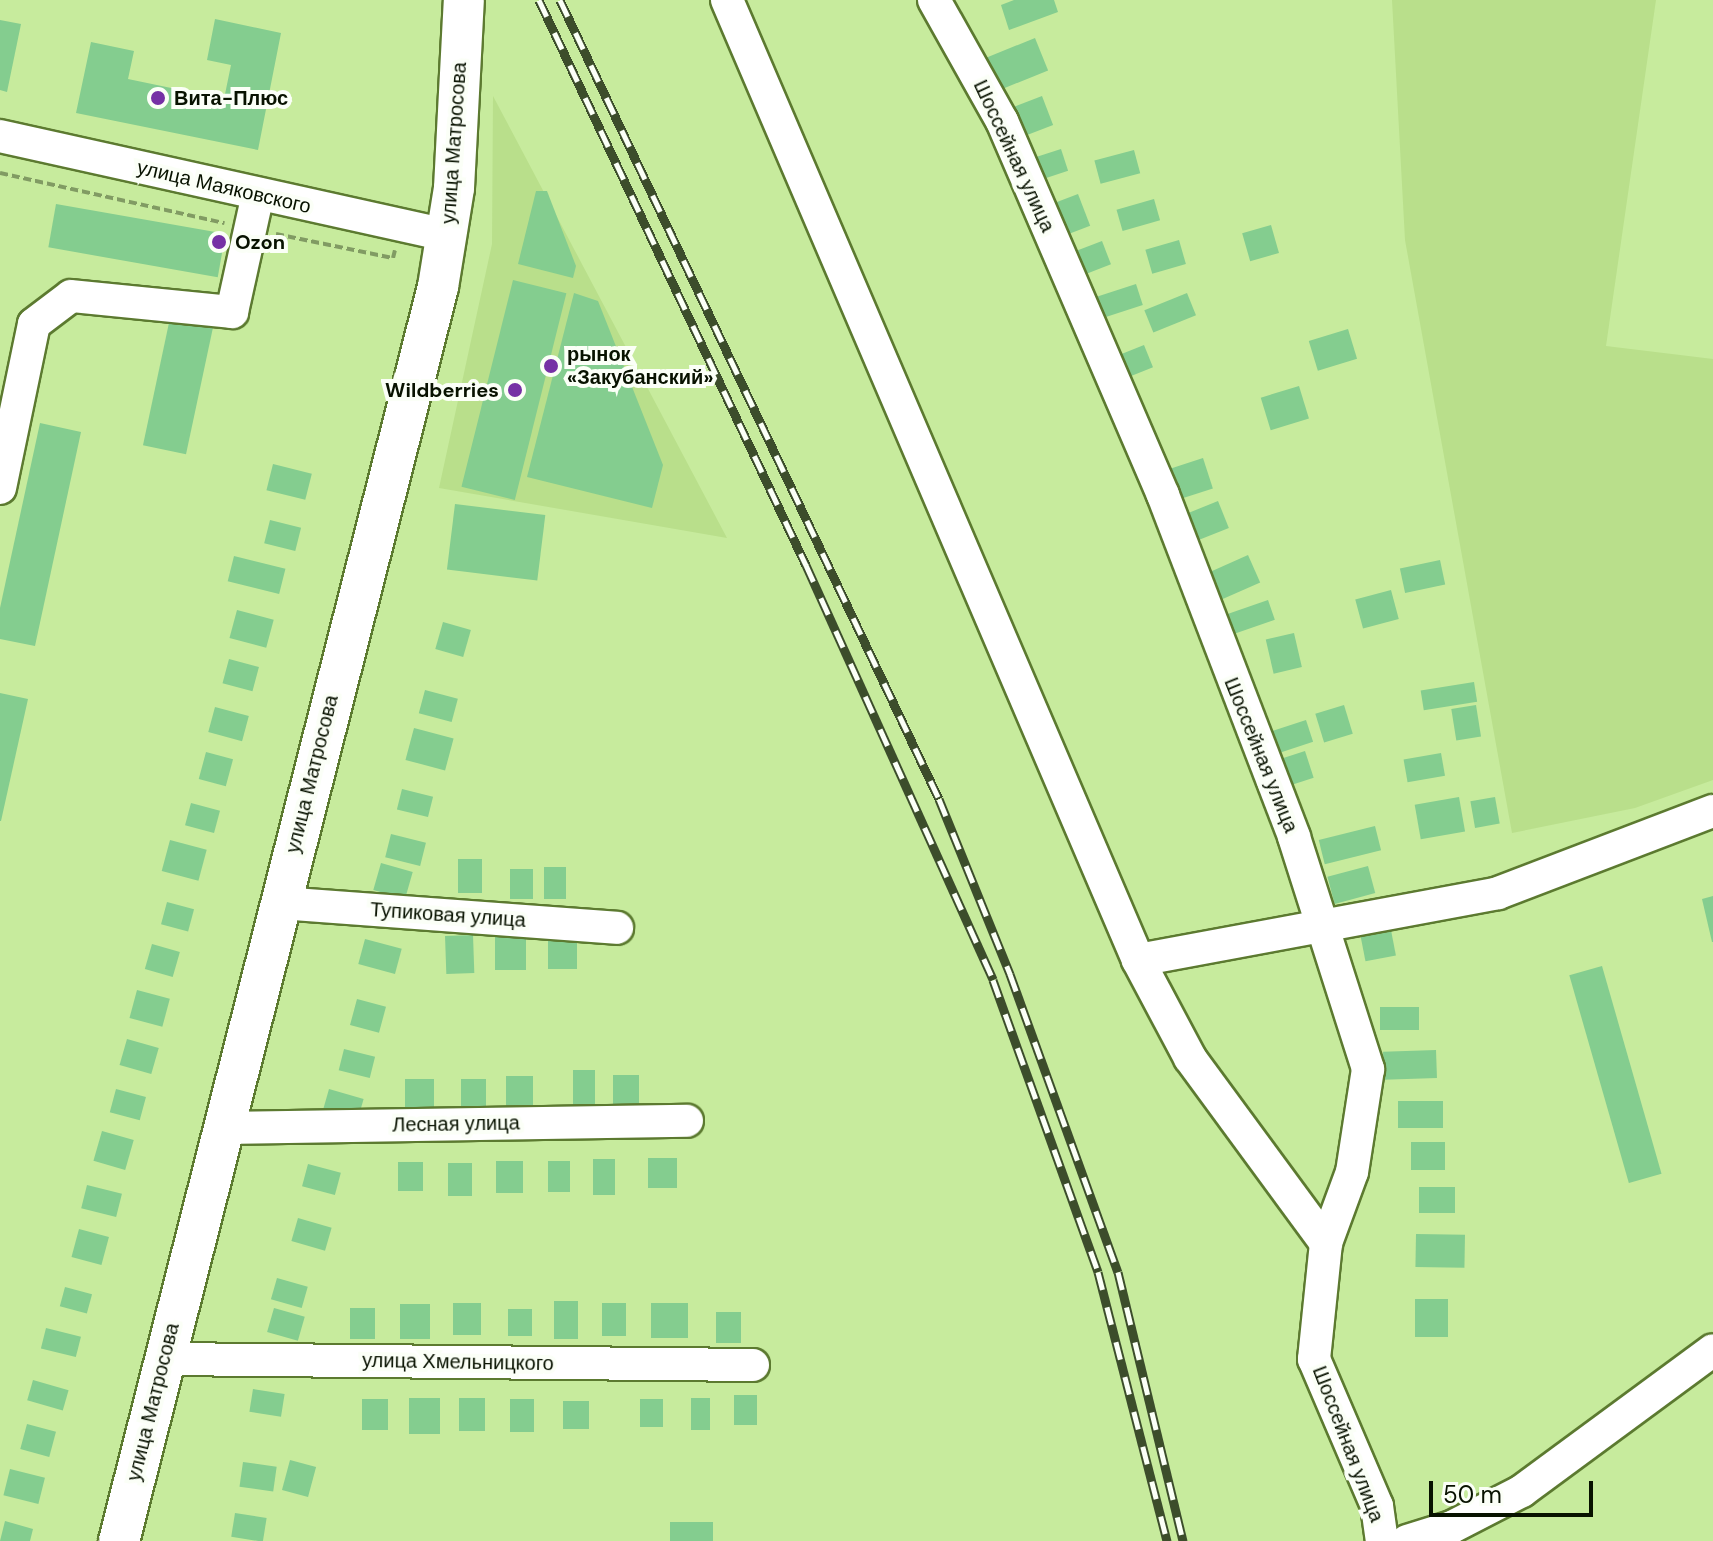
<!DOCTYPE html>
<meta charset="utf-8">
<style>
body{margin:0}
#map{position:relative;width:1713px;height:1541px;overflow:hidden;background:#c7eb9d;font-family:"DM Sans",sans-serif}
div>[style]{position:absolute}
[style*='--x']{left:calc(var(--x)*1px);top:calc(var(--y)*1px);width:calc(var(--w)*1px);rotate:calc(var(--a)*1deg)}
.built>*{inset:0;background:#b9df8b}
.building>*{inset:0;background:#84cd8f;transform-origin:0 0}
.path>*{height:4px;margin-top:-2px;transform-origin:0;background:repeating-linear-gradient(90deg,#819b63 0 8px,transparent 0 12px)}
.roads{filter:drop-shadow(2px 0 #5c7a30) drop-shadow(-2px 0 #5c7a30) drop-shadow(0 2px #5c7a30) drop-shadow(0 -2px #5c7a30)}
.minor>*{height:32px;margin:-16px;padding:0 16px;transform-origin:16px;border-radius:16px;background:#fff}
.major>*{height:40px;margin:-20px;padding:0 20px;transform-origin:20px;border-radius:20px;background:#fff}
.rail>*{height:9px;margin-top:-4.5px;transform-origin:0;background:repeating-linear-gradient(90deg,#fbfff7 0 18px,#3c4d2b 0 36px);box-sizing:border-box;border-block:2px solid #3c4d2b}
.dots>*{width:22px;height:22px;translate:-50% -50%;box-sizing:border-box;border:4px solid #fbfff7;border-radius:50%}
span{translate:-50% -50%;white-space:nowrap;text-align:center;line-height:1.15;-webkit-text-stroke:8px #fbfff7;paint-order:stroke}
.poi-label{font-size:20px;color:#081200;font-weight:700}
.left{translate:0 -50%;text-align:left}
.right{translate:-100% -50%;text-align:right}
.street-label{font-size:20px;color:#081200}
.scale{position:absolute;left:1429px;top:1481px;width:164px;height:36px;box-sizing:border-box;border:4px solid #081200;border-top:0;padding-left:10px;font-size:24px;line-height:28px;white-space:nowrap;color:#081200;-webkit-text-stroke:6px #fbfff7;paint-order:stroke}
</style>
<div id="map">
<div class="built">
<i style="clip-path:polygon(1392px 0,1656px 0,1606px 346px,1713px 359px,1713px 780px,1635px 808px,1512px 833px,1405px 240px)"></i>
<i style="clip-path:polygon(493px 96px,727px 538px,439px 488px,492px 244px)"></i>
</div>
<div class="building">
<i style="clip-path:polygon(1014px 0,1054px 0,1058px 12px,1009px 30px,1001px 5px)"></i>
<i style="clip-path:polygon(215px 19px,281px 33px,258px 150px,76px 113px,91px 42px,134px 51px,128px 79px,224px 99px,231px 65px,207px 60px)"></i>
<i style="clip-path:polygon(0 20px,21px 24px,7px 92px,0 90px)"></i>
<i style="left:1035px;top:38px;width:35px;height:56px;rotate:68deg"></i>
<i style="left:1042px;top:96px;width:31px;height:32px;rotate:69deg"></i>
<i style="left:1061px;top:149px;width:23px;height:31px;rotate:72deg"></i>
<i style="left:1134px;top:150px;width:24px;height:41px;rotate:75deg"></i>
<i style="clip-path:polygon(536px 191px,547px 191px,576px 266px,573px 278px,518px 264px)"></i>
<i style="left:1078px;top:194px;width:34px;height:33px;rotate:69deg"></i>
<i style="left:1154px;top:199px;width:22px;height:39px;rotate:74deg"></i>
<i style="left:56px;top:204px;width:172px;height:44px;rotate:10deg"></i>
<i style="left:1271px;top:225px;width:29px;height:30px;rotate:74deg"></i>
<i style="left:1179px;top:240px;width:25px;height:35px;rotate:74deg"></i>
<i style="left:1102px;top:241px;width:25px;height:35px;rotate:69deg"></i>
<i style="left:513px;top:280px;width:55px;height:213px;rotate:14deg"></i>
<i style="left:1136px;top:284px;width:22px;height:51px;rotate:72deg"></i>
<i style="clip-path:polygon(574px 293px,598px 301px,663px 465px,652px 508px,527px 477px)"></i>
<i style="left:1187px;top:293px;width:24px;height:46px;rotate:68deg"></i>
<i style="left:170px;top:318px;width:44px;height:130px;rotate:12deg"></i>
<i style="left:1348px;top:329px;width:31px;height:41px;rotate:73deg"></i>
<i style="left:1144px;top:345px;width:24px;height:33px;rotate:68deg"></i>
<i style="left:1299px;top:386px;width:34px;height:40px;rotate:73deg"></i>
<i style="clip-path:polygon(40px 423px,81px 432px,35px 646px,0 639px,0 608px)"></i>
<i style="left:1203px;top:458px;width:32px;height:41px;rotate:72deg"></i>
<i style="left:273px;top:464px;width:40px;height:27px;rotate:14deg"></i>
<i style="left:1218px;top:501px;width:29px;height:36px;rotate:68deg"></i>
<i style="left:455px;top:504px;width:91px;height:66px;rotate:7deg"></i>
<i style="left:270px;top:520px;width:32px;height:24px;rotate:14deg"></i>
<i style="left:1248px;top:555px;width:30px;height:46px;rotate:66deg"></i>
<i style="left:234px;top:556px;width:53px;height:26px;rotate:14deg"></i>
<i style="left:1440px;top:560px;width:25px;height:41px;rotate:78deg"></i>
<i style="left:1391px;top:590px;width:30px;height:37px;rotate:75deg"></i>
<i style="left:1268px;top:600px;width:21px;height:45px;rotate:71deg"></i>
<i style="left:237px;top:610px;width:38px;height:29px;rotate:15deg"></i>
<i style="left:443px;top:622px;width:29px;height:28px;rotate:16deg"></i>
<i style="left:1294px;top:633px;width:35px;height:29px;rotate:77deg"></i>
<i style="left:229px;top:659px;width:31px;height:25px;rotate:15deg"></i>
<i style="left:1474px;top:682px;width:20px;height:54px;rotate:81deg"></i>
<i style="left:425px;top:690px;width:34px;height:24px;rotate:15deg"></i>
<i style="clip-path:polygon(0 693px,28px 699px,1px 821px,0 821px)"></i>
<i style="left:1344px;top:705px;width:30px;height:30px;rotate:73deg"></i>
<i style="left:1476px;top:705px;width:32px;height:25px;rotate:81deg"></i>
<i style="left:215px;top:707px;width:35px;height:26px;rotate:15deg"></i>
<i style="left:1306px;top:720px;width:23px;height:43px;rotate:72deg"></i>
<i style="left:414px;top:728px;width:41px;height:33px;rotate:15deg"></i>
<i style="left:1305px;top:751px;width:28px;height:30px;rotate:72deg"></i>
<i style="left:206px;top:752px;width:28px;height:28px;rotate:15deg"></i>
<i style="left:1441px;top:753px;width:23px;height:38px;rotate:80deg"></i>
<i style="left:402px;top:789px;width:32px;height:21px;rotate:14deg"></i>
<i style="left:1459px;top:797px;width:35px;height:45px;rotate:80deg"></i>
<i style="left:1495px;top:797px;width:27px;height:25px;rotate:80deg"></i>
<i style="left:191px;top:803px;width:30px;height:23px;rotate:15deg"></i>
<i style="left:1375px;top:826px;width:25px;height:58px;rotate:76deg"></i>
<i style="left:391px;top:834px;width:36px;height:24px;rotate:14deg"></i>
<i style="left:170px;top:840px;width:38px;height:32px;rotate:15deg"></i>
<i style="left:458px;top:859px;width:24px;height:34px"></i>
<i style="left:381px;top:863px;width:33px;height:28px;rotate:16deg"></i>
<i style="left:1368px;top:866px;width:28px;height:42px;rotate:75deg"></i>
<i style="left:544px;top:867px;width:22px;height:32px"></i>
<i style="left:510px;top:869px;width:23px;height:30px"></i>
<i style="clip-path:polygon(1713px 896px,1713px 942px,1712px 942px,1702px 899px)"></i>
<i style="left:167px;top:902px;width:28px;height:23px;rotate:15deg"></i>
<i style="left:1390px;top:925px;width:31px;height:31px;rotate:79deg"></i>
<i style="left:473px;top:935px;width:38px;height:28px;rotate:88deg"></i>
<i style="left:495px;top:937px;width:31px;height:33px"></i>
<i style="left:365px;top:939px;width:38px;height:26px;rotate:15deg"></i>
<i style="left:548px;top:940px;width:29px;height:29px"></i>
<i style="left:152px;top:944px;width:29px;height:26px;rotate:16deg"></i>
<i style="left:1602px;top:966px;width:216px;height:34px;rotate:74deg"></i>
<i style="left:137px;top:990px;width:34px;height:29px;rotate:15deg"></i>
<i style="left:357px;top:999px;width:30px;height:27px;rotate:15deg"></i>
<i style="left:1419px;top:1007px;width:23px;height:39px;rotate:90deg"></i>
<i style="left:127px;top:1039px;width:33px;height:27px;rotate:16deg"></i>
<i style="left:344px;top:1049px;width:32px;height:22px;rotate:14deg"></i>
<i style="left:1436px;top:1050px;width:28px;height:53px;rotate:88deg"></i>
<i style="left:573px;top:1070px;width:22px;height:43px"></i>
<i style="left:613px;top:1075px;width:26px;height:30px"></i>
<i style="left:506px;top:1076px;width:27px;height:32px"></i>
<i style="left:405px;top:1079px;width:29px;height:32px"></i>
<i style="left:461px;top:1079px;width:25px;height:32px"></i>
<i style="left:116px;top:1089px;width:31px;height:24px;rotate:15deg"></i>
<i style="left:329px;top:1089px;width:36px;height:22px;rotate:16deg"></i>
<i style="left:1398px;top:1101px;width:45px;height:27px"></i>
<i style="left:102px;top:1131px;width:33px;height:31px;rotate:16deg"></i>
<i style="left:1411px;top:1142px;width:34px;height:28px"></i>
<i style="left:648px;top:1158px;width:29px;height:30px"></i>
<i style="left:593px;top:1159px;width:22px;height:36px"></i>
<i style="left:496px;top:1161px;width:27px;height:32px"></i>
<i style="left:548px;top:1161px;width:22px;height:31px"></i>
<i style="left:398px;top:1162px;width:25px;height:29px"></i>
<i style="left:448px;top:1163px;width:24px;height:33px"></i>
<i style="left:308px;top:1164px;width:34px;height:23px;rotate:15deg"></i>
<i style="left:87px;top:1185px;width:36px;height:24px;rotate:14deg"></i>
<i style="left:1419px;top:1187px;width:36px;height:26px"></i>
<i style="left:298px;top:1218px;width:35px;height:24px;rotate:16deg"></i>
<i style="left:79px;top:1229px;width:31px;height:29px;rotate:15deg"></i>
<i style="left:1416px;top:1234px;width:49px;height:33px;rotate:1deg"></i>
<i style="left:277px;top:1278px;width:32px;height:22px;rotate:16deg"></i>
<i style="left:65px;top:1287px;width:28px;height:20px;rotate:15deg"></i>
<i style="left:1415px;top:1299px;width:33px;height:38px"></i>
<i style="left:554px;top:1301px;width:24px;height:38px"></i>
<i style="left:453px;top:1303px;width:28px;height:32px"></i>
<i style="left:602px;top:1303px;width:24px;height:33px"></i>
<i style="left:688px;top:1303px;width:35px;height:37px;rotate:90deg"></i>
<i style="left:400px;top:1304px;width:30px;height:35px"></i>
<i style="left:274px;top:1308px;width:32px;height:25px;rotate:16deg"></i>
<i style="left:350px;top:1308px;width:25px;height:31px"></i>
<i style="left:508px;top:1309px;width:24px;height:27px"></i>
<i style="left:716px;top:1312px;width:25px;height:31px"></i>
<i style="left:46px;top:1328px;width:36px;height:21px;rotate:14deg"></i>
<i style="left:33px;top:1380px;width:37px;height:21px;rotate:16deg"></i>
<i style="left:253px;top:1389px;width:32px;height:23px;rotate:9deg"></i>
<i style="left:734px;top:1395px;width:23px;height:30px"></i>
<i style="left:409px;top:1398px;width:31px;height:36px"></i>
<i style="left:485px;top:1398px;width:33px;height:26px;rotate:90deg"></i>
<i style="left:691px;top:1398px;width:19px;height:32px"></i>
<i style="left:388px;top:1399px;width:31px;height:26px;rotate:90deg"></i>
<i style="left:510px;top:1399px;width:24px;height:33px"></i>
<i style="left:640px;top:1399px;width:23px;height:28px"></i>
<i style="left:563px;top:1401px;width:26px;height:28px"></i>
<i style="left:27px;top:1424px;width:30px;height:26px;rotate:15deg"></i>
<i style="left:290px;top:1460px;width:27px;height:31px;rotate:15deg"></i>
<i style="left:243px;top:1462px;width:34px;height:25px;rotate:8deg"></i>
<i style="left:10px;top:1469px;width:36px;height:27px;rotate:14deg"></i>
<i style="left:235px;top:1513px;width:32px;height:24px;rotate:9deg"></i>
<i style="clip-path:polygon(5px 1521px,33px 1529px,30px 1541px,0 1541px)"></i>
<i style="left:713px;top:1522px;width:19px;height:43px;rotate:90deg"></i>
</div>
<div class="path">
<i style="--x:0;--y:173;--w:230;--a:12.6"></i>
<i style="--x:276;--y:234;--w:119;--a:11.6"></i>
<i style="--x:393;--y:258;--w:8;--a:-76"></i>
</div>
<div class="roads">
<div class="minor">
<i style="--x:727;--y:0;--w:1044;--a:66.82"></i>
<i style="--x:1138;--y:960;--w:111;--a:62"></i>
<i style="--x:1190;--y:1058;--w:230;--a:53.7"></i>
<i style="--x:934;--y:0;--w:139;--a:60.7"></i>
<i style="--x:1002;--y:121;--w:407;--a:66.7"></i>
<i style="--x:1163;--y:495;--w:366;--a:69"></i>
<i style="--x:1294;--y:837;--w:244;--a:72.3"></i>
<i style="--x:1368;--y:1069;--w:104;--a:98.8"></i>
<i style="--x:1352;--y:1172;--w:76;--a:110.1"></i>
<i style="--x:1326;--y:1243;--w:117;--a:95.9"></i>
<i style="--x:1314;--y:1359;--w:160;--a:66.8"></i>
<i style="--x:1377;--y:1506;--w:35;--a:82"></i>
<i style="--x:0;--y:136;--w:459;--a:12.5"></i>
<i style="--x:0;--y:488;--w:167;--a:-78.3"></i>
<i style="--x:34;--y:324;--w:46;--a:-37.1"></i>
<i style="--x:71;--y:296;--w:162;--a:5.7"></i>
<i style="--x:232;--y:312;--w:121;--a:-77.6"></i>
<i style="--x:279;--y:903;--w:339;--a:4.2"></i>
<i style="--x:1138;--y:960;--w:366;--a:-10.5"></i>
<i style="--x:1498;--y:893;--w:230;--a:-20.9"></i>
<i style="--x:224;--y:1128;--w:463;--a:-0.9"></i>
<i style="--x:164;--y:1359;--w:589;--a:0.58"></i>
<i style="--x:1407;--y:1541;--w:47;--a:-17.3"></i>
<i style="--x:1452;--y:1527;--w:79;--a:-27.2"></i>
<i style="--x:1522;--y:1491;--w:237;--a:-36.4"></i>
</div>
<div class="major">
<i style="--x:119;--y:1541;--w:1294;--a:-75.73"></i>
<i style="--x:438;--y:287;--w:100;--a:-80.8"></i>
<i style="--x:454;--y:188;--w:188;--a:-87"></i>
</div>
</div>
<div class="rail">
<i style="--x:539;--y:0;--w:625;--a:64.71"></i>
<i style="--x:806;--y:565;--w:455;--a:65.7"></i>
<i style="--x:993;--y:980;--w:310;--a:70.2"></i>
<i style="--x:1098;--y:1272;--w:278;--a:75.6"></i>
<i style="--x:560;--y:0;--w:884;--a:64.62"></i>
<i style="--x:939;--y:799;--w:189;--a:67.9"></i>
<i style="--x:1010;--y:974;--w:317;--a:70.1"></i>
<i style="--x:1118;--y:1272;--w:277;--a:76.4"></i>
</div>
<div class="dots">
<i style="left:158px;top:98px;background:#7631a5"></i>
<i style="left:219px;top:242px;background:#7631a5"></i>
<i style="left:551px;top:366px;background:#7631a5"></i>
<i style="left:515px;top:390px;background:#7631a5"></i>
</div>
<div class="poi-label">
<span class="left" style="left:174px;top:98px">Вита-Плюс</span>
<span class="left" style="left:235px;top:242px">Ozon</span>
<span class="left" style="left:567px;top:366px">рынок<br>«Закубанский»</span>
<span class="right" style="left:499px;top:390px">Wildberries</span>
</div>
<div class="street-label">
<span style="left:454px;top:143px;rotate:-86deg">улица Матросова</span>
<span style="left:1014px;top:156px;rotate:65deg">Шоссейная улица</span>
<span style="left:224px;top:187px;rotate:13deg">улица Маяковского</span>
<span style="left:1261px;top:755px;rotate:68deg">Шоссейная улица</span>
<span style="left:312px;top:774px;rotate:-76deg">улица Матросова</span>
<span style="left:448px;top:915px;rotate:4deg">Тупиковая улица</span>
<span style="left:456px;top:1124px;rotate:-1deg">Лесная улица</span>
<span style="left:458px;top:1362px;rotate:1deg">улица Хмельницкого</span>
<span style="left:153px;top:1402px;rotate:-76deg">улица Матросова</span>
<span style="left:1348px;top:1444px;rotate:69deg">Шоссейная улица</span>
</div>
<div class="scale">50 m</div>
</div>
